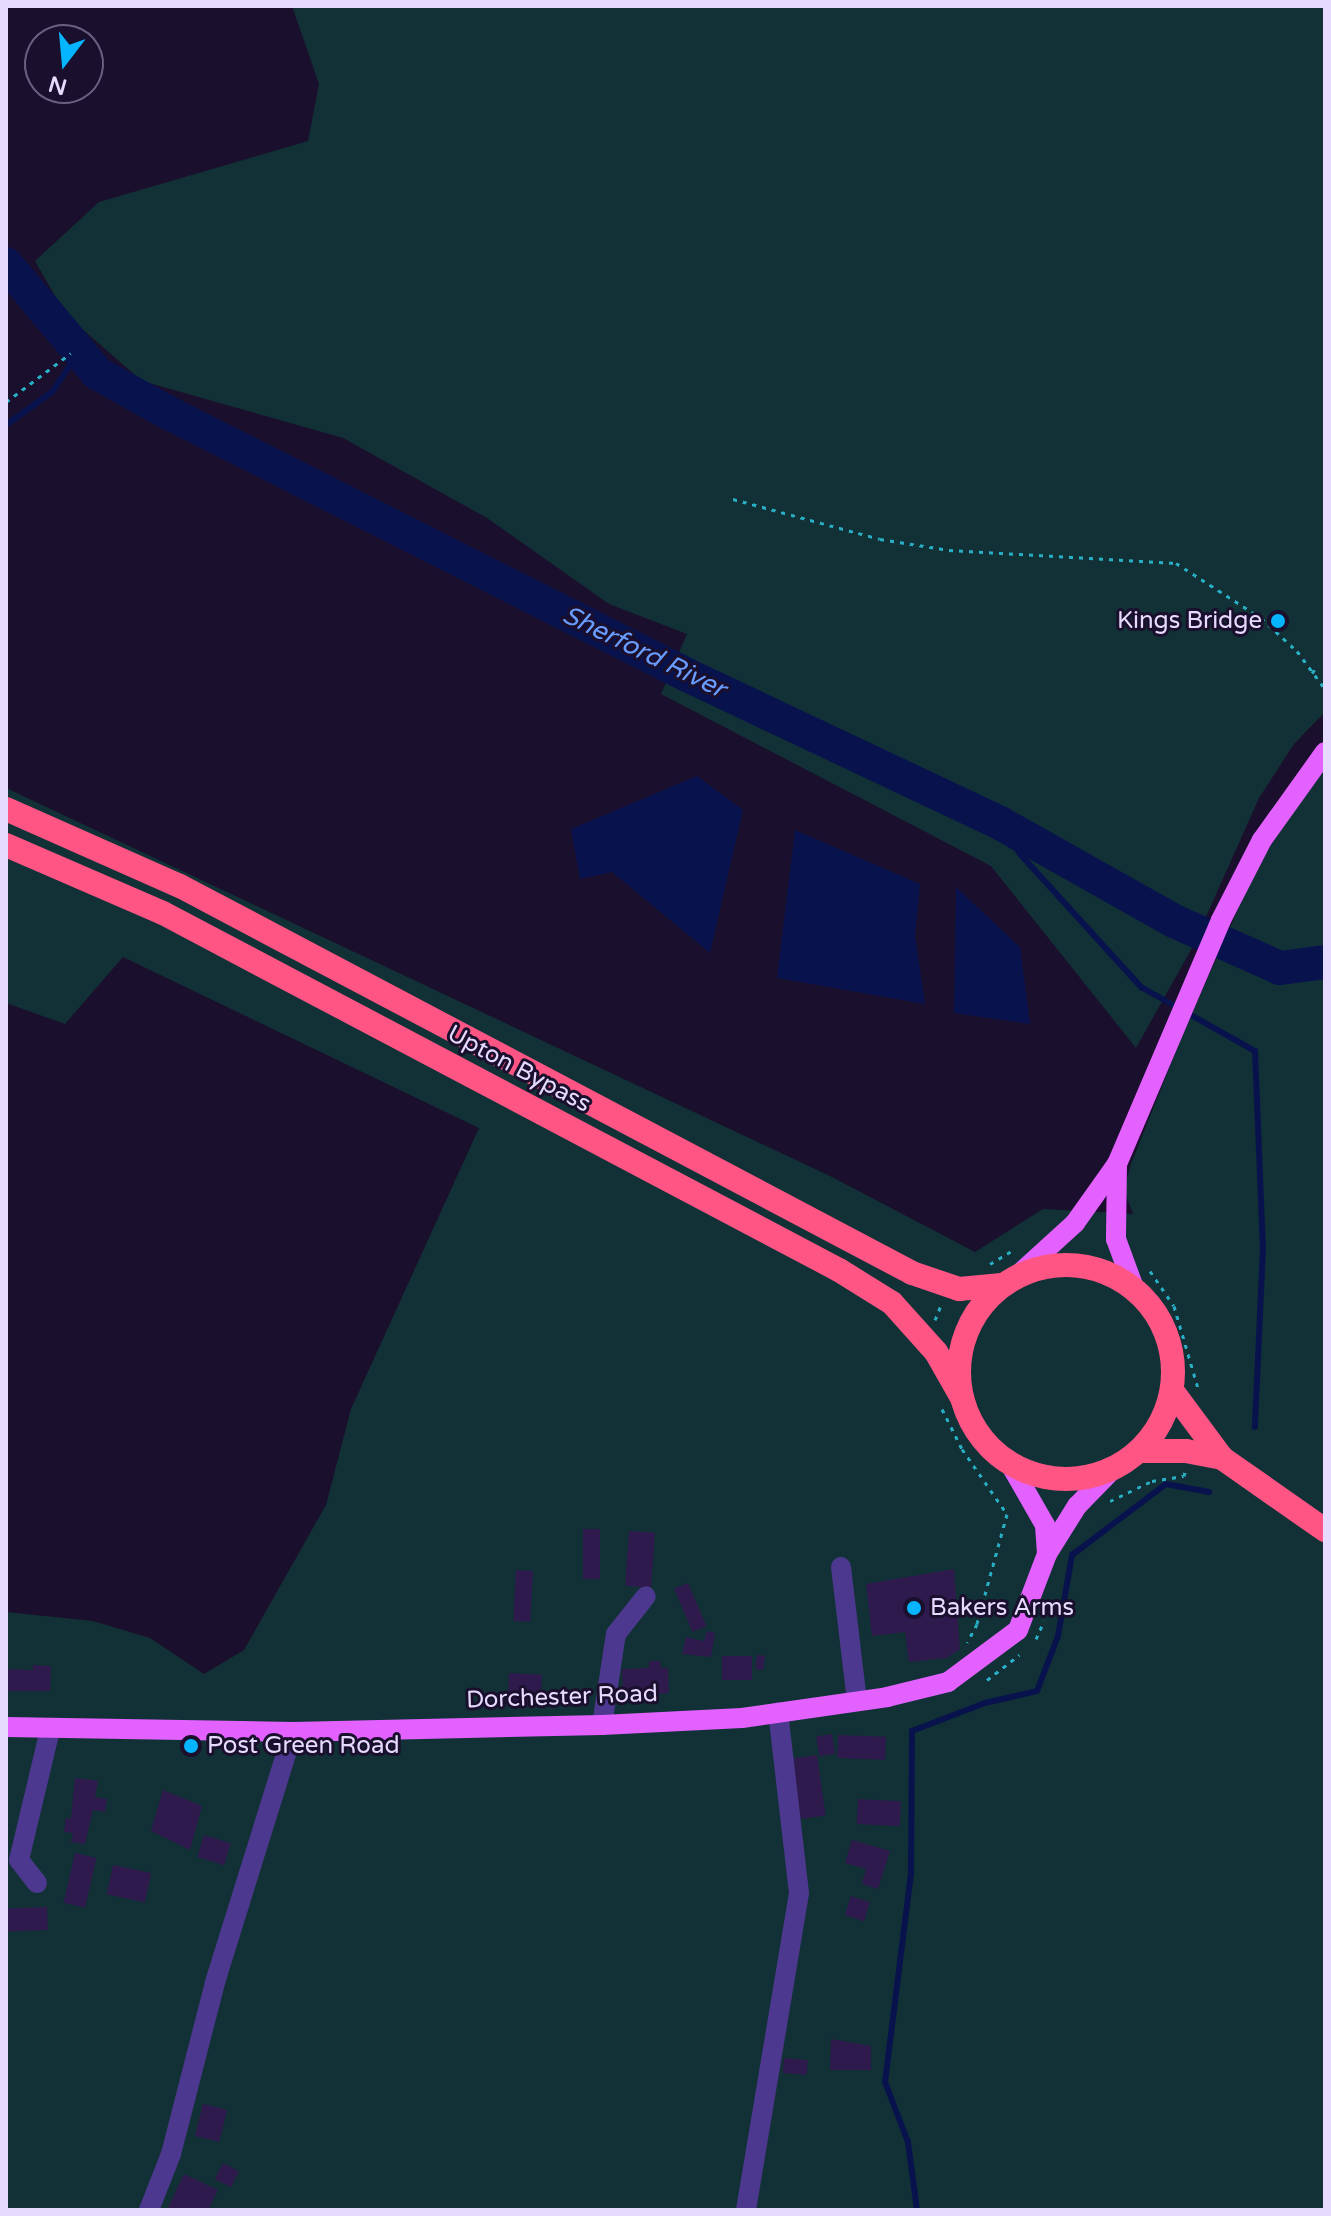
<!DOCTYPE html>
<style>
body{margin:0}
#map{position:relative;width:1331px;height:2216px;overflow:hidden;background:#1a0f2c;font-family:"Varela Round",sans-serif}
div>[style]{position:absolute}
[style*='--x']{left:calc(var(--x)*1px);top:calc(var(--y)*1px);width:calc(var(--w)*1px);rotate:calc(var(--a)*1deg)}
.green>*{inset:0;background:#123136}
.water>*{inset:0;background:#08134d}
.stream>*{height:6px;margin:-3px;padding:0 3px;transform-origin:3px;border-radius:3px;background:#08134d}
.river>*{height:34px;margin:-17px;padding:0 17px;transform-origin:17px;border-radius:17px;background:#08134d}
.building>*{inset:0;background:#2f1a4e;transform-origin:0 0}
.path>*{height:3px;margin-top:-1.5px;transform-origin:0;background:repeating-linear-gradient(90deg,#29afc5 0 4px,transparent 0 10px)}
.minor>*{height:20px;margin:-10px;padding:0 10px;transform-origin:10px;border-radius:10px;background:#4c388e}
.major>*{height:20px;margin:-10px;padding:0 10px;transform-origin:10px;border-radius:10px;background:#e361ff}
.highway>*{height:24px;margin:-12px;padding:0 12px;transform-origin:12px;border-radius:12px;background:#ff5585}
.highway>.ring{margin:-12px;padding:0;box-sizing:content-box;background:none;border:24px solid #ff5585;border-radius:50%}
.dots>*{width:22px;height:22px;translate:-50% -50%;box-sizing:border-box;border:4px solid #1a0f2c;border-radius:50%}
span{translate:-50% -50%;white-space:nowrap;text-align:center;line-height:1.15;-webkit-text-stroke:6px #1a0f2c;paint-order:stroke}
.poi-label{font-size:24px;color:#e6daff}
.right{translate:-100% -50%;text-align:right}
.left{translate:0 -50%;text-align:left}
.street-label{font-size:24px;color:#e6daff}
.water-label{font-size:26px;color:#689cff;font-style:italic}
.frame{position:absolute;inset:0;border:8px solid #e6daff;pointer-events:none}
.north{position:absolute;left:24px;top:24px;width:80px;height:80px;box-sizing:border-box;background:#1a0f2c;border:2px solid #6c6080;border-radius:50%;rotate:196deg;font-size:22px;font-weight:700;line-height:32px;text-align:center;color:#e6daff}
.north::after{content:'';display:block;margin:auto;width:28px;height:36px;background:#06b5ff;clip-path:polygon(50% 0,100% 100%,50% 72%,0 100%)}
</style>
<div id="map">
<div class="green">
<i style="clip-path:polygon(292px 6px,1325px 6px,1325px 712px,1294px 744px,1259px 798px,1192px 948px,1136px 1048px,991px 866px,661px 694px,687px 634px,609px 604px,487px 518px,343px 438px,142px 381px,66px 315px,35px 261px,99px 202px,308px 141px,319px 84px)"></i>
<i style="clip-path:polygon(1325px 768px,1325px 2210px,6px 2210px,6px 1612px,93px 1621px,150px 1638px,204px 1674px,244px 1650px,326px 1505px,351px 1409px,479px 1128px,123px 957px,65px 1024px,6px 1003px,6px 788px,830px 1176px,975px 1252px,1043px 1209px,1133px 1214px,1124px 1190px,1131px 1164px,1180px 1041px,1253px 875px,1293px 809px)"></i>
</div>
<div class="water">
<i style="clip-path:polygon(697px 776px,743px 810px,710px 953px,612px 872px,580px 879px,571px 829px)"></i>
<i style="clip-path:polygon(795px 830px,920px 884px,915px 936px,925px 1004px,777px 978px)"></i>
<i style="clip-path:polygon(956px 887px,1020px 947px,1030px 1024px,954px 1013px)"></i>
</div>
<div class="stream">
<i style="--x:6;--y:425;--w:57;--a:-35.7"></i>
<i style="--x:52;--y:392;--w:48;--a:-56"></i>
<i style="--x:1000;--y:823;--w:37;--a:57"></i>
<i style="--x:1020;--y:854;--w:180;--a:47.7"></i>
<i style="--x:1141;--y:987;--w:131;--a:29.3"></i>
<i style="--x:1255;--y:1051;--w:197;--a:87.7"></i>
<i style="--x:1263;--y:1248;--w:179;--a:92.6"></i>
<i style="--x:917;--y:2210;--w:69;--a:-97.5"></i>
<i style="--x:908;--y:2142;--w:64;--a:-111"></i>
<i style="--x:885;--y:2082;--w:210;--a:-82.9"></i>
<i style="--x:911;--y:1874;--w:143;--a:-89.6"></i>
<i style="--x:912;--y:1731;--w:78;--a:-21"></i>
<i style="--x:985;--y:1703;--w:53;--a:-13"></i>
<i style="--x:1037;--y:1691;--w:59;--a:-69.1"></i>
<i style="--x:1058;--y:1636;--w:82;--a:-80.2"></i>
<i style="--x:1072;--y:1555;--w:118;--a:-37.1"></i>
<i style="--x:1166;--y:1484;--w:44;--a:10.5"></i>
</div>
<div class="river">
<i style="--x:6;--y:264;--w:142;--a:50.1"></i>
<i style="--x:97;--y:373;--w:78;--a:29.2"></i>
<i style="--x:165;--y:411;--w:585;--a:26.83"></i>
<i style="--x:687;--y:675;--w:346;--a:25.3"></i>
<i style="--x:1000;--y:823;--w:200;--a:29.4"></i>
<i style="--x:1174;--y:921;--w:116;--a:23.9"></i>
<i style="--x:1280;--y:968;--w:45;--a:-7.6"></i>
</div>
<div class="building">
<i style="left:583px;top:1529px;width:17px;height:50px"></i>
<i style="left:629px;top:1531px;width:26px;height:55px;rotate:4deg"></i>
<i style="clip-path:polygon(954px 1569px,960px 1649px,947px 1658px,909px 1662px,905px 1632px,872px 1636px,866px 1584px)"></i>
<i style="left:516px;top:1570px;width:17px;height:51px;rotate:3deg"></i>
<i style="left:688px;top:1583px;width:47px;height:15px;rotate:67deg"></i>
<i style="clip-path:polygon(707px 1631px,715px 1633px,711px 1657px,682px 1654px,686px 1637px,704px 1641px)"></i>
<i style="left:757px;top:1655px;width:8px;height:14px;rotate:7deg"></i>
<i style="left:722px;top:1656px;width:30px;height:24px"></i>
<i style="clip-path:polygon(649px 1661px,660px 1661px,661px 1668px,668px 1668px,669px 1693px,623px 1697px,622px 1669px,649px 1668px)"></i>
<i style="clip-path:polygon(33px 1665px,51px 1666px,50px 1691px,6px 1691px,6px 1669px,33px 1670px)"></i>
<i style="left:509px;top:1673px;width:33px;height:32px;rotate:3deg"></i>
<i style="left:832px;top:1734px;width:20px;height:16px;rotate:81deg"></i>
<i style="left:838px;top:1735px;width:48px;height:23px;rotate:2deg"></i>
<i style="left:817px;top:1755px;width:61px;height:25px;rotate:82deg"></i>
<i style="clip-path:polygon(75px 1778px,98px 1781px,95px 1797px,107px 1799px,105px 1812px,93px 1810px,85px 1844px,71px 1842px,73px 1833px,64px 1832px,66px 1818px,71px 1819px)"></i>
<i style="clip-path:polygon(163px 1790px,202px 1806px,190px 1850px,151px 1831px)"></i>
<i style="left:858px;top:1799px;width:43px;height:25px;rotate:3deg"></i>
<i style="left:204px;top:1835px;width:28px;height:23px;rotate:17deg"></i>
<i style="clip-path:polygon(852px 1840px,890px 1851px,878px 1889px,862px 1884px,866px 1869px,845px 1863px)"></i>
<i style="left:75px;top:1853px;width:22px;height:51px;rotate:13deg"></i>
<i style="left:113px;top:1865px;width:39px;height:30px;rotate:12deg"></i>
<i style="left:851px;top:1896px;width:20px;height:20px;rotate:18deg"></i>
<i style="left:47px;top:1907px;width:23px;height:41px;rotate:88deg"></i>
<i style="clip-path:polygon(831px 2039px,871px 2046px,871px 2070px,830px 2070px)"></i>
<i style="left:784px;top:2058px;width:24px;height:15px;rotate:5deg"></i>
<i style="left:203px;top:2104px;width:25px;height:33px;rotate:14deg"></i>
<i style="left:223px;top:2163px;width:18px;height:18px;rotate:27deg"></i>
<i style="clip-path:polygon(184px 2174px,218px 2190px,208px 2210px,167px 2210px)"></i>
</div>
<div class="path">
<i style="--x:6;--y:402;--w:81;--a:-37"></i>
<i style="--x:733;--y:499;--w:152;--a:15.2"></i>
<i style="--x:880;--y:539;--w:70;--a:9.1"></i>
<i style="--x:949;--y:550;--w:227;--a:3.3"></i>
<i style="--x:1176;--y:563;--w:101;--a:32.9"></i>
<i style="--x:1261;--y:618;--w:49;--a:42.5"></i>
<i style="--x:1297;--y:651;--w:47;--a:53.6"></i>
<i style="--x:1312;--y:673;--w:10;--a:-53"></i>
<i style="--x:990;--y:1264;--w:29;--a:-31"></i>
<i style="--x:1150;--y:1271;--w:42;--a:55.6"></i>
<i style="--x:1174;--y:1306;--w:85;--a:73.7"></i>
<i style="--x:935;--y:1320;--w:16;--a:-68"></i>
<i style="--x:942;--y:1409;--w:45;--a:63.4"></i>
<i style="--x:962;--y:1449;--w:79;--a:55.3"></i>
<i style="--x:1007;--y:1514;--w:114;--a:105.3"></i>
<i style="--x:977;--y:1624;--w:21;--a:118"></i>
<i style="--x:1110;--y:1501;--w:47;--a:-25.5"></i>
<i style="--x:1152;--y:1481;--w:32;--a:-9"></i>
<i style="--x:1184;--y:1476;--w:4;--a:-76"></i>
<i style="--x:1036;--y:1639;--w:20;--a:-66"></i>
<i style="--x:987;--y:1680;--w:41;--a:-38"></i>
</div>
<div class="minor">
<i style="--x:841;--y:1567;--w:135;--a:83.2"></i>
<i style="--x:602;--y:1725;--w:92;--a:-81.3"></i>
<i style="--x:616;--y:1634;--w:48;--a:-51.7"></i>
<i style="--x:37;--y:1883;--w:29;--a:-128"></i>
<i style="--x:19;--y:1860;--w:134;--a:-76.6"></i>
<i style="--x:149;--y:2210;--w:60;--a:-68.6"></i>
<i style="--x:171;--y:2154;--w:181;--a:-75.6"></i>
<i style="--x:216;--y:1979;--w:259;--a:-72.7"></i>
<i style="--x:746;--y:2210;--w:321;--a:-80.5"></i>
<i style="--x:799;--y:1893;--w:182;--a:-96.6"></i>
</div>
<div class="major">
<i style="--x:1117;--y:1164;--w:75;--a:90.8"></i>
<i style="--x:1116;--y:1239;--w:52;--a:69.8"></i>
<i style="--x:1019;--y:1274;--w:76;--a:-42.3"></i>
<i style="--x:1075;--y:1223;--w:72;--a:-54.6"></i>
<i style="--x:1117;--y:1164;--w:265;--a:-66.9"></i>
<i style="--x:1221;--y:920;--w:90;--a:-62.9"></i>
<i style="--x:1262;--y:840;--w:108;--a:-54.4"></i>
<i style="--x:1010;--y:1464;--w:70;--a:60.2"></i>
<i style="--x:1045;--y:1525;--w:29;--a:86"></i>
<i style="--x:6;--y:1727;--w:287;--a:1"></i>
<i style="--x:293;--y:1732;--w:309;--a:-1.3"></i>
<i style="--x:602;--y:1725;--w:140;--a:-2.9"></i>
<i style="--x:742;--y:1718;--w:147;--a:-8.2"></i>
<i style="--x:887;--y:1697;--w:63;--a:-13.8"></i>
<i style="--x:948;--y:1682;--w:87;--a:-36.6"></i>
<i style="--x:1018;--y:1630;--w:81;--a:-69.1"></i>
<i style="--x:1047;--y:1554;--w:57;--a:-58"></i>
<i style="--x:1077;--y:1506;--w:52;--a:-45.8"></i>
</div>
<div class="highway">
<i style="--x:6;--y:809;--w:190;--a:23.9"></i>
<i style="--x:180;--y:886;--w:828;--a:27.86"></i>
<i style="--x:912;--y:1273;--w:50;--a:18.8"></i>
<i style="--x:959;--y:1289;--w:43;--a:-5.3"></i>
<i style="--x:6;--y:845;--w:171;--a:23.4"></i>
<i style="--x:163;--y:913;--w:764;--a:27.84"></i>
<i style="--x:839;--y:1270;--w:62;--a:31.9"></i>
<i style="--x:892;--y:1303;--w:66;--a:48.1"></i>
<i style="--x:936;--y:1352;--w:53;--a:60.5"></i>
<i class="ring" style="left:959px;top:1265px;width:190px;height:190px"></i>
<i style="--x:1173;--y:1392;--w:82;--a:53.4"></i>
<i style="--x:1222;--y:1458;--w:126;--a:35"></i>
<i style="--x:1140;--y:1451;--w:46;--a:0"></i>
<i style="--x:1186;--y:1451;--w:37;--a:11"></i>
</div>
<div class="dots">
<i style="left:1278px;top:621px;background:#06b5ff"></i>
<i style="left:914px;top:1608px;background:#06b5ff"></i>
<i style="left:191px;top:1746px;background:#06b5ff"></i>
</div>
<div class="poi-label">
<span class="right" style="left:1262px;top:621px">Kings Bridge</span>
<span class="left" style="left:930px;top:1608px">Bakers Arms</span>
<span class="left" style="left:207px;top:1746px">Post Green Road</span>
</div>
<div class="street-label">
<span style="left:519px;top:1069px;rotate:28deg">Upton Bypass</span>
<span style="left:562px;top:1697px;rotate:-2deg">Dorchester Road</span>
</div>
<div class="water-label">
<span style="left:644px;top:652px;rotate:26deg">Sherford River</span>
</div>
<div class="frame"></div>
<div class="north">N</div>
</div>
